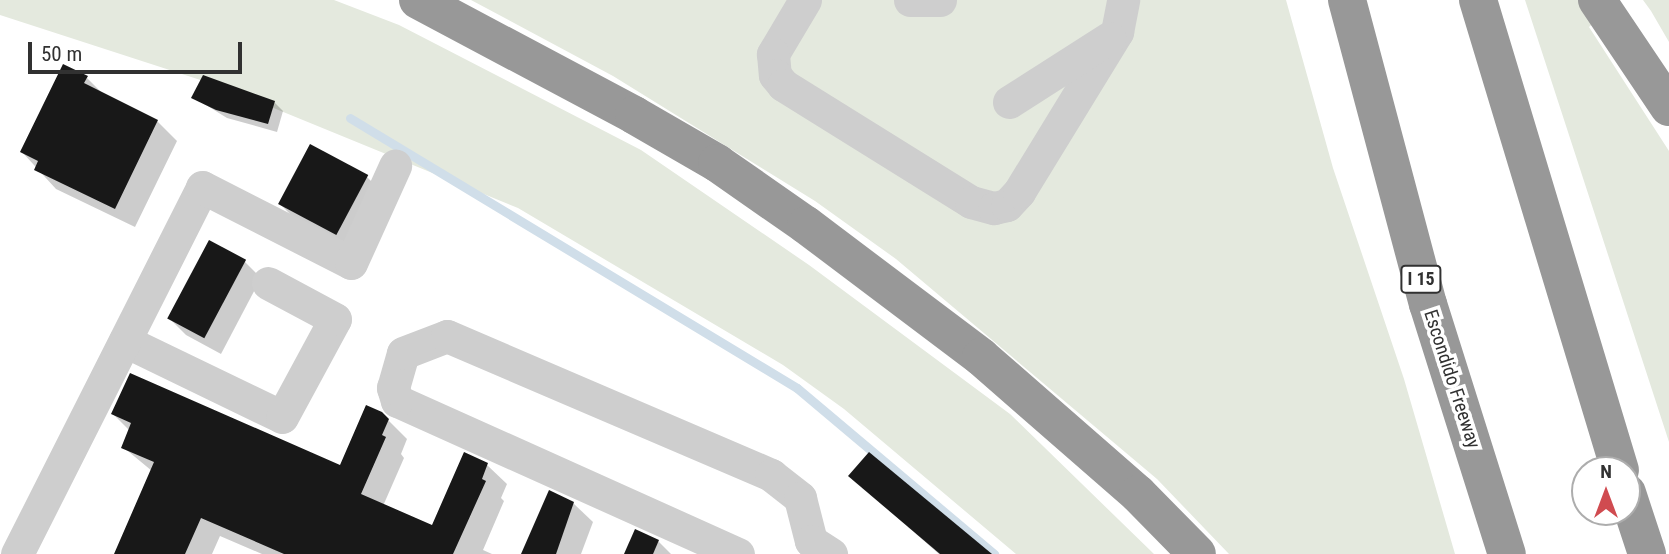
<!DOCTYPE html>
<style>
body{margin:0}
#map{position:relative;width:1669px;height:554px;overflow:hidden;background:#fff;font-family:"Roboto Condensed",sans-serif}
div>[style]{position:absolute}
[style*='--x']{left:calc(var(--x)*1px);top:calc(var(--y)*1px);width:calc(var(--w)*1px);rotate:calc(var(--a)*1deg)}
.green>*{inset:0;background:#e4e9de}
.shadow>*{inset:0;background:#0003}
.stream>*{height:9px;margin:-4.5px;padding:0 4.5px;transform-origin:4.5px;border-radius:4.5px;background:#d0dee9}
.building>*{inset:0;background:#181818;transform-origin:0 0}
.minor>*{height:33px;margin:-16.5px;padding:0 16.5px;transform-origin:16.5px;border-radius:16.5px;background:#cecece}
.highway>*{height:38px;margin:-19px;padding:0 19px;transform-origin:19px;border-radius:19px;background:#989898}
span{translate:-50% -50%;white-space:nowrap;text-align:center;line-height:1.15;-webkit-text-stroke:7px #fff;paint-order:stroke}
.shield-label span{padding:2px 5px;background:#fff;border:2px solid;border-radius:5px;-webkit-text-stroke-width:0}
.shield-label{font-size:18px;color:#313131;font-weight:700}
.street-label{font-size:19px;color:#313131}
.north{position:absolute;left:1571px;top:456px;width:70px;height:70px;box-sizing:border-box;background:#fff;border:2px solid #adadad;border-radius:50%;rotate:0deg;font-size:19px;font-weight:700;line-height:28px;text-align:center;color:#313131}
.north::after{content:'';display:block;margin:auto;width:24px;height:32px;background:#d04b50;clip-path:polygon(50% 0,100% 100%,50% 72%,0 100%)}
.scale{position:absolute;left:28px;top:42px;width:214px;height:32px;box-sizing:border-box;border:4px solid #313131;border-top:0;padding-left:9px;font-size:21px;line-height:24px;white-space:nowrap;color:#313131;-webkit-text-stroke:5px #fff;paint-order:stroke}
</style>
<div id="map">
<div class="green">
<i style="clip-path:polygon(0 0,334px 0,399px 25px,641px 150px,809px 265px,1010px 414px,1154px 554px,1016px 554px,844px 409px,783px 365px,518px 208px,222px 87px,0 15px)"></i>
<i style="clip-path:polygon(471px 0,1286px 0,1333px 168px,1404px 379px,1455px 554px,1229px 554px,1157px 479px,896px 259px,815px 201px,613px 76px)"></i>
<i style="clip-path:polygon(1525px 0,1617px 0,1589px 27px,1669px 151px,1669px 442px)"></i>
<i style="clip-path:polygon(1643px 0,1669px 0,1669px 42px,1651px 11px)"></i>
</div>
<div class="shadow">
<i style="clip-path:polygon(87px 78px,104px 95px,157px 121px,177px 141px,135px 227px,56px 189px,22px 152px)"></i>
<i style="clip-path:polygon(193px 97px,274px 102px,283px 111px,277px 132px,227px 118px)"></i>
<i style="clip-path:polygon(367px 177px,383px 193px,353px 249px,296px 220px,280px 204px)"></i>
<i style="clip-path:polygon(244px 261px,261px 278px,221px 354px,186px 335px,170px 319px)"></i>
<i style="clip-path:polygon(113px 414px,341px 467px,388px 420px,407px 439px,401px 454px,404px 458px,383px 506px,433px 527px,465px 454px,487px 465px,507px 484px,501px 498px,504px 501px,483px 550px,492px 554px,262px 554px,220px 536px,212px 554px,116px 554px,152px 471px,123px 447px,130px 431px)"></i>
<i style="clip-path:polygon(850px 476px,988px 554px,939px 554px)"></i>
<i style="clip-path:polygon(573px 503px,593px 522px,581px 554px,523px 554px)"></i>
<i style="clip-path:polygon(658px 541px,671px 554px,626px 554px)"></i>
</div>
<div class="stream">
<i style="--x:350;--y:118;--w:522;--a:31.13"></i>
<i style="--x:797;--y:388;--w:258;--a:40.1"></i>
</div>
<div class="building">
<i style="clip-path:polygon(63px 64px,88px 76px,84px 83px,158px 120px,115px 209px,34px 170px,38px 161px,20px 152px)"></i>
<i style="clip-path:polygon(203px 75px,275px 101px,268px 124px,216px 110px,191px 98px)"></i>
<i style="left:310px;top:144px;width:66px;height:68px;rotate:28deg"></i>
<i style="left:209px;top:240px;width:42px;height:89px;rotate:28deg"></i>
<i style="clip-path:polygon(130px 373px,340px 465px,366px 405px,382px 412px,389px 419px,382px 435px,386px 437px,361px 494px,432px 525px,464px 452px,488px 463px,482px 479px,486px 481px,453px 554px,284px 554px,201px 518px,185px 554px,114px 554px,154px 462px,121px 448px,131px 423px,111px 414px)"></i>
<i style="clip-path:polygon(869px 452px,992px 554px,940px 554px,848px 476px)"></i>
<i style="clip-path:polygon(549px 490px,574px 502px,556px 554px,521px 554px)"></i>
<i style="clip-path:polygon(635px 529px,659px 540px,653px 554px,624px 554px)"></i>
</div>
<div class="minor">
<i style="--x:805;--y:0;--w:63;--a:120.7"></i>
<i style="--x:773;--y:54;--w:21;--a:85"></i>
<i style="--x:775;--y:75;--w:13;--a:51"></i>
<i style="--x:783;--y:85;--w:221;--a:31.9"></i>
<i style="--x:971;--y:202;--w:24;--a:15"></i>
<i style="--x:994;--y:208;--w:13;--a:-13"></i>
<i style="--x:1007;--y:205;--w:18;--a:-47"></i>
<i style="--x:1019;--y:192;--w:188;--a:-58.5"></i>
<i style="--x:1117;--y:32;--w:33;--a:-79"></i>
<i style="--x:910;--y:0;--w:30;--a:0"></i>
<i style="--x:1009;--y:102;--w:119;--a:-32.6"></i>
<i style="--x:125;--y:341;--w:174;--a:25.8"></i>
<i style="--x:282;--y:417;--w:111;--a:-61.6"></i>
<i style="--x:335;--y:319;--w:76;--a:-151.8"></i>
<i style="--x:17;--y:554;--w:411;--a:-63.2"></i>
<i style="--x:202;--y:187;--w:167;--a:27"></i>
<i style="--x:351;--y:263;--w:107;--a:-65.6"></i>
<i style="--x:738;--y:554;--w:374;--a:-155.8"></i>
<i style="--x:397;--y:401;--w:14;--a:-107"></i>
<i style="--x:393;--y:388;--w:36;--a:-74"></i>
<i style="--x:403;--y:353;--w:47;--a:-21.1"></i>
<i style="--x:447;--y:336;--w:353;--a:23.2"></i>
<i style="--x:771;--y:475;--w:37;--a:38"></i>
<i style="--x:800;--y:498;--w:44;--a:75.7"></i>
<i style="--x:811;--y:541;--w:24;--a:33"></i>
</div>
<div class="highway">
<i style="--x:418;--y:0;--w:245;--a:28"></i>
<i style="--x:634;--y:115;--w:96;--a:30"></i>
<i style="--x:717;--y:163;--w:108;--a:34.9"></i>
<i style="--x:806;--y:225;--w:219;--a:37"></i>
<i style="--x:981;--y:357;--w:208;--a:41.1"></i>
<i style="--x:1138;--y:494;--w:84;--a:45.5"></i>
<i style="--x:1347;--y:0;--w:315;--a:75.1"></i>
<i style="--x:1428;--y:304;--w:262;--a:72.5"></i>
<i style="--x:1478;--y:0;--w:491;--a:73.2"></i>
<i style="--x:1597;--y:0;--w:129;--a:56.1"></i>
<i style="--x:1627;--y:493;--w:64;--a:71.8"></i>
</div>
<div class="shield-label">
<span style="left:1421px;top:279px">I 15</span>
</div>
<div class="street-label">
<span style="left:1452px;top:379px;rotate:72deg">Escondido Freeway</span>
</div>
<div class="north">N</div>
<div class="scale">50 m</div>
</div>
